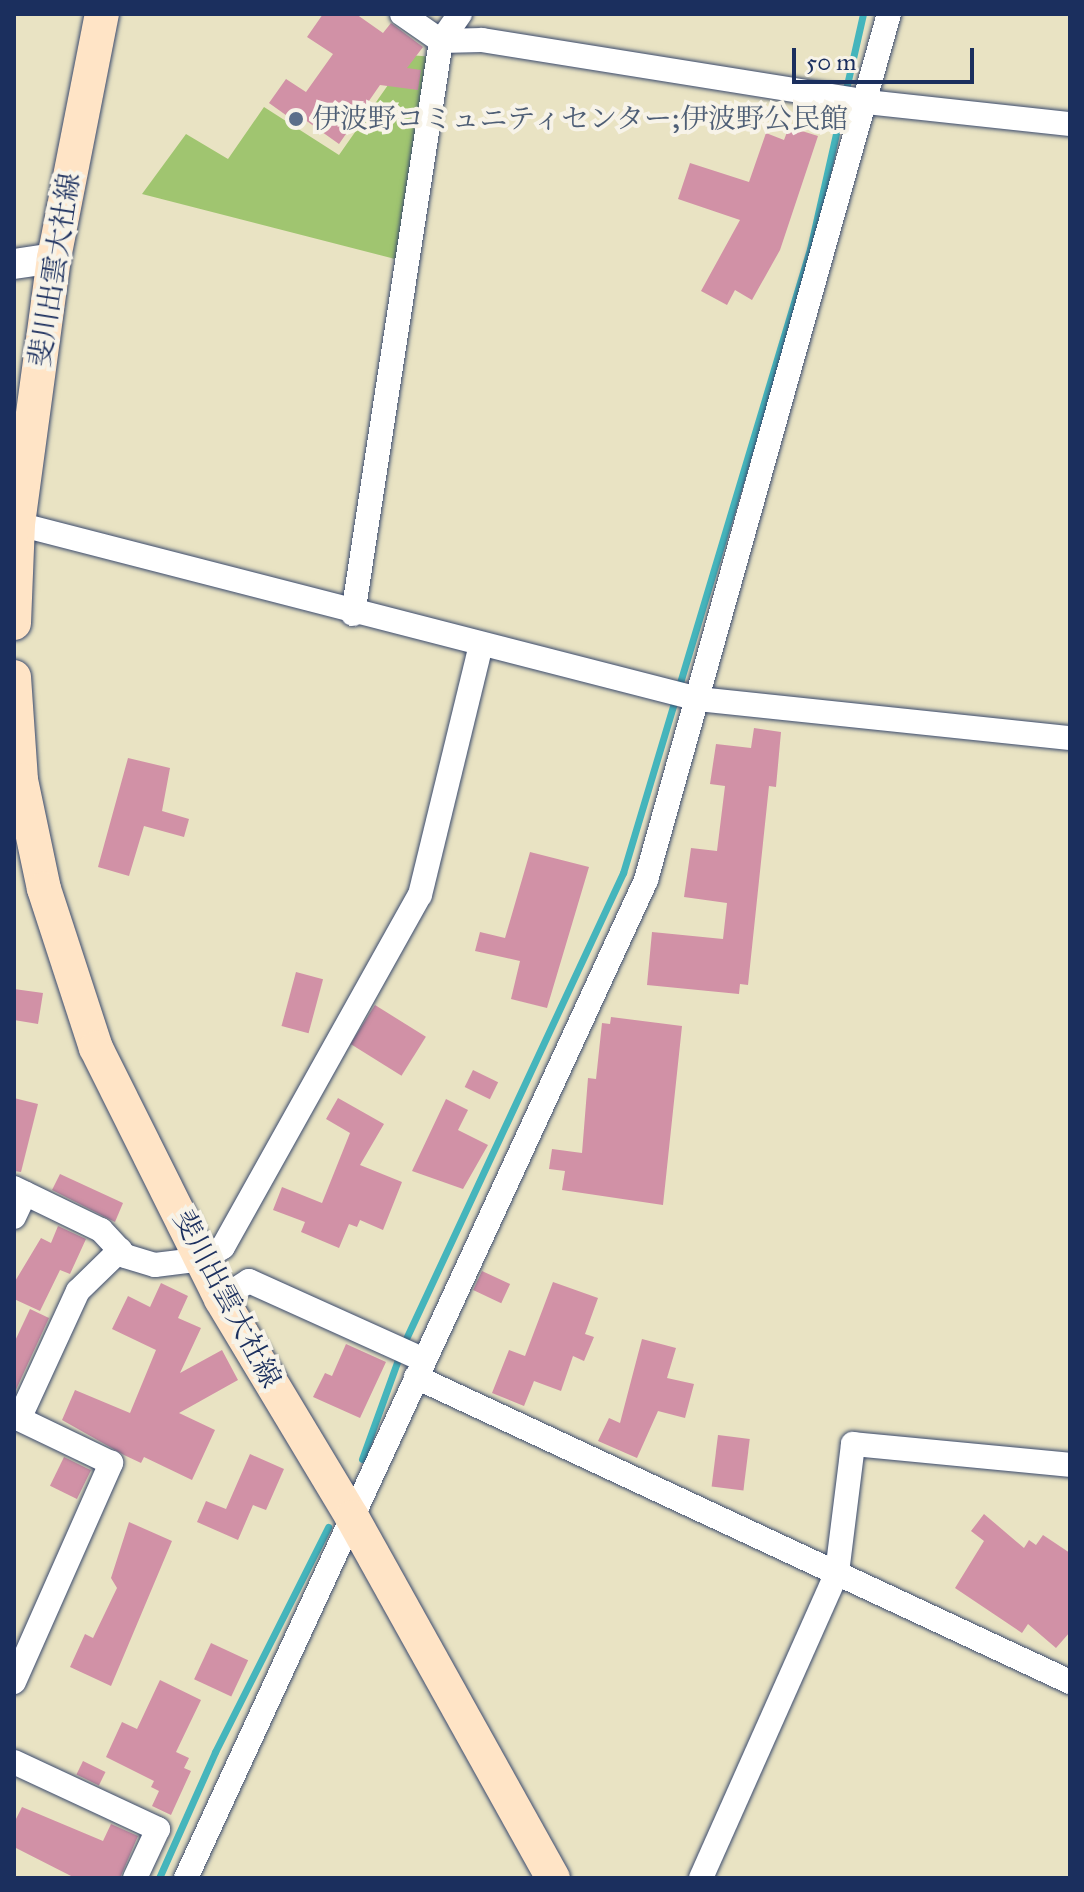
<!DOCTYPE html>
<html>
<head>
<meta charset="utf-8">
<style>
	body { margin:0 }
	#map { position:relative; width:1084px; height:1892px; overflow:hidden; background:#e9e3c3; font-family:"IM FELL Great Primer","Noto Serif JP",serif }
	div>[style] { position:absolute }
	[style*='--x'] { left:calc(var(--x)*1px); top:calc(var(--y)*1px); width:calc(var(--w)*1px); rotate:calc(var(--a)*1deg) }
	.green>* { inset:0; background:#a0c570 }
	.stream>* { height:7px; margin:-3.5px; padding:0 3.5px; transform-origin:3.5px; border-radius:3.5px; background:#45b5bc }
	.building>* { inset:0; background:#d191a6; transform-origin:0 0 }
	.roads { filter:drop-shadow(0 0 2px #3a4a6d) drop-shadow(0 0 2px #3a4a6d) }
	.minor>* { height:24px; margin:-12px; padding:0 12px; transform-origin:12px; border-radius:12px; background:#fff }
	.tertiary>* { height:30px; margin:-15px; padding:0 15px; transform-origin:15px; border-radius:15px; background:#fff }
	.secondary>* { height:34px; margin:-17px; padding:0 17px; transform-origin:17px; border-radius:17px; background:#ffe4c6 }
	.dots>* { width:22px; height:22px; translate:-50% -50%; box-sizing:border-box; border:4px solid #f7f3e8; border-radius:50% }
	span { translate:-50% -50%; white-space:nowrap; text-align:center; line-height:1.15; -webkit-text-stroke:8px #f7f3e8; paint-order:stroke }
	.service-label { font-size:28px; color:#4e5e75 }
	.left { translate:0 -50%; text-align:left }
	.street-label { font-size:28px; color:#1b2f5e }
	.frame { position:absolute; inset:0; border:16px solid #1b2f5e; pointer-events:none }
	.scale { position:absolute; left:792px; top:48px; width:182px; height:36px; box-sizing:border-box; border:4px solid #1b2f5e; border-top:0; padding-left:10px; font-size:24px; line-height:28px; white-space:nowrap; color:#1b2f5e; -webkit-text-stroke:6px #f7f3e8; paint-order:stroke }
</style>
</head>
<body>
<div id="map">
	<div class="green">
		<i style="clip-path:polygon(409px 55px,434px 57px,399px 260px,142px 194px,186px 134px,228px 159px,264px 107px,339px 155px)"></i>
	</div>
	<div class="stream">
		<i style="--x:362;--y:1459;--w:123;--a:-70.1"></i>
		<i style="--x:404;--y:1343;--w:519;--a:-65.02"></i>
		<i style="--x:623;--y:873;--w:651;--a:-73.32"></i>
		<i style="--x:810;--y:249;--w:241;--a:-77.3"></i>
		<i style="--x:159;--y:1878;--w:138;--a:-66"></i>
		<i style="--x:215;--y:1752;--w:252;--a:-63.3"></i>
	</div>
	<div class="building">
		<i style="clip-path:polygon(323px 14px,356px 14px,383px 33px,391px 23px,423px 47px,407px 68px,421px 70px,418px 90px,380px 85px,339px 144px,301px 117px,297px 123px,269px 103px,286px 79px,306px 92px,333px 54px,307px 37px)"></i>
		<i style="clip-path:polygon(789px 127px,818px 136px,780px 250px,752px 300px,735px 290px,727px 305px,701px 291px,740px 220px,678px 199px,690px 163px,749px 182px,766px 133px,784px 140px)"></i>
		<i style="clip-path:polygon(754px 728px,781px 732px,776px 787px,769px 786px,748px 985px,740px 984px,739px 994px,647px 985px,652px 932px,723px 939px,727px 903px,684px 897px,691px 848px,717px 851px,725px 786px,710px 784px,716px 744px,751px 748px)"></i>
		<i style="clip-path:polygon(128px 758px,170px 768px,162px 811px,189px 819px,184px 837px,144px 826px,129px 876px,98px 867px)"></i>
		<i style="clip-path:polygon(530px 852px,589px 867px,547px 1008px,511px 999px,520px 961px,475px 951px,480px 932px,505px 938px)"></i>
		<i style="left:296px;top:972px;width:28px;height:56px;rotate:15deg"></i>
		<i style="clip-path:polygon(14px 989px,43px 993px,38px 1024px,14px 1020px)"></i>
		<i style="left:375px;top:1005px;width:60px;height:46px;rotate:32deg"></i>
		<i style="clip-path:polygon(611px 1017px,682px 1026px,663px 1205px,562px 1190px,565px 1171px,549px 1169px,552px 1149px,582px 1153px,588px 1078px,596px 1079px,602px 1023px,610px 1024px)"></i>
		<i style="left:473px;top:1070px;width:28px;height:19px;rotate:26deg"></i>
		<i style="clip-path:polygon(14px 1098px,38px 1104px,21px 1172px,14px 1171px)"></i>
		<i style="clip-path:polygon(338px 1098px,384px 1124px,360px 1165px,402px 1182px,383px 1230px,360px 1220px,357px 1227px,349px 1224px,339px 1248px,301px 1232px,305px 1222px,273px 1210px,282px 1187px,322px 1203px,350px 1133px,326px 1119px)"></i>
		<i style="clip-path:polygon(446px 1099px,468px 1110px,458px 1130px,488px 1145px,463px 1189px,412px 1171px)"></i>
		<i style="clip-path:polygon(60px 1174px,123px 1203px,115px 1222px,52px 1190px)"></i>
		<i style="clip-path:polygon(58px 1226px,86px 1239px,70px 1274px,60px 1270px,40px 1311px,14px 1299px,14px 1283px,41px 1238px,51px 1243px)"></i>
		<i style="left:482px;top:1271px;width:31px;height:21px;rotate:25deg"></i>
		<i style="clip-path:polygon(553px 1282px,598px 1298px,585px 1334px,594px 1337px,584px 1361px,573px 1356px,561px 1391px,534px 1381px,524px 1406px,492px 1393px,509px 1350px,525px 1356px)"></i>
		<i style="clip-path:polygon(161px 1283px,188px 1296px,178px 1318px,201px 1328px,180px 1373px,222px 1350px,238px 1380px,179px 1413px,215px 1430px,192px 1480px,144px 1457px,141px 1463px,124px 1455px,62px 1420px,75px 1390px,130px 1413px,156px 1350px,112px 1329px,128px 1296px,150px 1307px)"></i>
		<i style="clip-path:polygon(30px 1309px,49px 1318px,14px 1394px,14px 1343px)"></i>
		<i style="clip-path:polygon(642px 1339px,676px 1348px,667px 1378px,694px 1384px,685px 1418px,658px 1411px,637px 1458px,598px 1441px,609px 1418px,620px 1423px)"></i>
		<i style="clip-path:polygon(346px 1344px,386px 1362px,360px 1418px,313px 1397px,325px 1373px,332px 1376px)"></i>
		<i style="left:718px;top:1435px;width:32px;height:52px;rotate:7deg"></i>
		<i style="clip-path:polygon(250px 1454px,284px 1469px,266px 1510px,253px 1505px,238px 1540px,197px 1522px,206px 1501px,226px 1509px)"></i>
		<i style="left:64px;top:1457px;width:30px;height:32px;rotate:26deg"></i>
		<i style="clip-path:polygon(984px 1514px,1024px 1548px,1029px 1540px,1036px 1545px,1043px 1535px,1070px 1553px,1070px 1632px,1056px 1648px,1028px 1624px,1022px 1633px,955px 1588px,984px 1541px,971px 1531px)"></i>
		<i style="clip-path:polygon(129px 1522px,172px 1541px,111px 1686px,70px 1667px,85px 1634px,93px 1638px,117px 1588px,111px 1578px)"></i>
		<i style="left:211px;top:1643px;width:41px;height:40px;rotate:25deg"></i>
		<i style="clip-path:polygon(160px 1680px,201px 1700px,176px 1752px,189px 1758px,184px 1768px,191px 1771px,171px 1815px,152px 1806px,159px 1791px,151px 1787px,154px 1781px,106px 1757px,122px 1722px,137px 1729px)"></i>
		<i style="left:83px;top:1761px;width:25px;height:15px;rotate:26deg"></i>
		<i style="clip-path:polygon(22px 1807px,103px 1841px,111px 1824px,138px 1836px,120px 1878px,75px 1878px,14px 1847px,14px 1823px)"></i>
	</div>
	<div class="roads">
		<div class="minor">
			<i style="--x:402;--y:14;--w:47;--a:34.7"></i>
			<i style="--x:441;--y:41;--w:41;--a:-1.4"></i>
			<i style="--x:482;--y:40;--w:390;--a:9.1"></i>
			<i style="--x:867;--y:102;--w:204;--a:6.2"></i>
			<i style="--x:18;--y:524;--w:702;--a:14.43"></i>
			<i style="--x:698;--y:699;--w:374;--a:6"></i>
			<i style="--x:353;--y:614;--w:580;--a:-81.27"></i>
			<i style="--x:441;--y:41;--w:33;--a:-55"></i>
			<i style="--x:14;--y:1188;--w:97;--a:25.8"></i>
			<i style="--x:101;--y:1230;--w:35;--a:47"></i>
			<i style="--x:125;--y:1256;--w:31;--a:17"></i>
			<i style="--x:155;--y:1265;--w:48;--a:-7.1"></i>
			<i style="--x:203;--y:1259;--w:23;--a:-31"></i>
			<i style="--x:223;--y:1247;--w:403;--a:-60.8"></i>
			<i style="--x:420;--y:895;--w:257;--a:-76.3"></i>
			<i style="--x:14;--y:1217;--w:26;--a:-65"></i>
			<i style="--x:221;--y:1299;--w:33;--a:-33"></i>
			<i style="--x:249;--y:1281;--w:192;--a:24.3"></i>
			<i style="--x:416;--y:1377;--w:722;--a:25"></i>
			<i style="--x:14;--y:1417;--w:5;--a:22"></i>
			<i style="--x:19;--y:1419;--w:141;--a:-65.3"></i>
			<i style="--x:78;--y:1291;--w:59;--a:-44.3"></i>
			<i style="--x:14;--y:1682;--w:240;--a:-66.1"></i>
			<i style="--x:111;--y:1463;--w:102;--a:-154.4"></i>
			<i style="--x:14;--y:1762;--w:159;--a:25"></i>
			<i style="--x:158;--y:1829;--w:54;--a:115.1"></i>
			<i style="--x:186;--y:1878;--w:1099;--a:-65.25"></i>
			<i style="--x:646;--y:880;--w:899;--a:-74.33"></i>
			<i style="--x:701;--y:1878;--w:334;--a:-66"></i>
			<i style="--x:837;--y:1573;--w:130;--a:-82.9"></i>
			<i style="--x:853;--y:1444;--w:218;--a:5.5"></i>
		</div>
		<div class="tertiary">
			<i style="--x:14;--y:264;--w:40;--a:-8.5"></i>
		</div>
		<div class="secondary">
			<i style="--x:14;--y:623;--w:99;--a:-87.7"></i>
			<i style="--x:18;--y:524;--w:268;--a:-82.3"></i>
			<i style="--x:54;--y:258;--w:249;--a:-78.9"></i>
			<i style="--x:14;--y:677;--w:103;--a:86.1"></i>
			<i style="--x:21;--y:780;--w:111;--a:78.1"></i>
			<i style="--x:44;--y:889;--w:167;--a:71.9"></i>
			<i style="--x:96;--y:1048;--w:280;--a:63.5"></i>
			<i style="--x:221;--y:1299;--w:254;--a:59"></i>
			<i style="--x:352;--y:1517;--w:413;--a:60.9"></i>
		</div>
	</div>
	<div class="dots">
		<i style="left:296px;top:119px;background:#5c6f8a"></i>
	</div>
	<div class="service-label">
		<span class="left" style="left:312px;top:119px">伊波野コミュニティセンター;伊波野公民館</span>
	</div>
	<div class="street-label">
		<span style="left:55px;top:270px;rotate:-81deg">斐川出雲大社線</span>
		<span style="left:227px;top:1299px;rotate:62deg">斐川出雲大社線</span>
	</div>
	<div class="frame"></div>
	<div class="scale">50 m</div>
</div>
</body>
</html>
